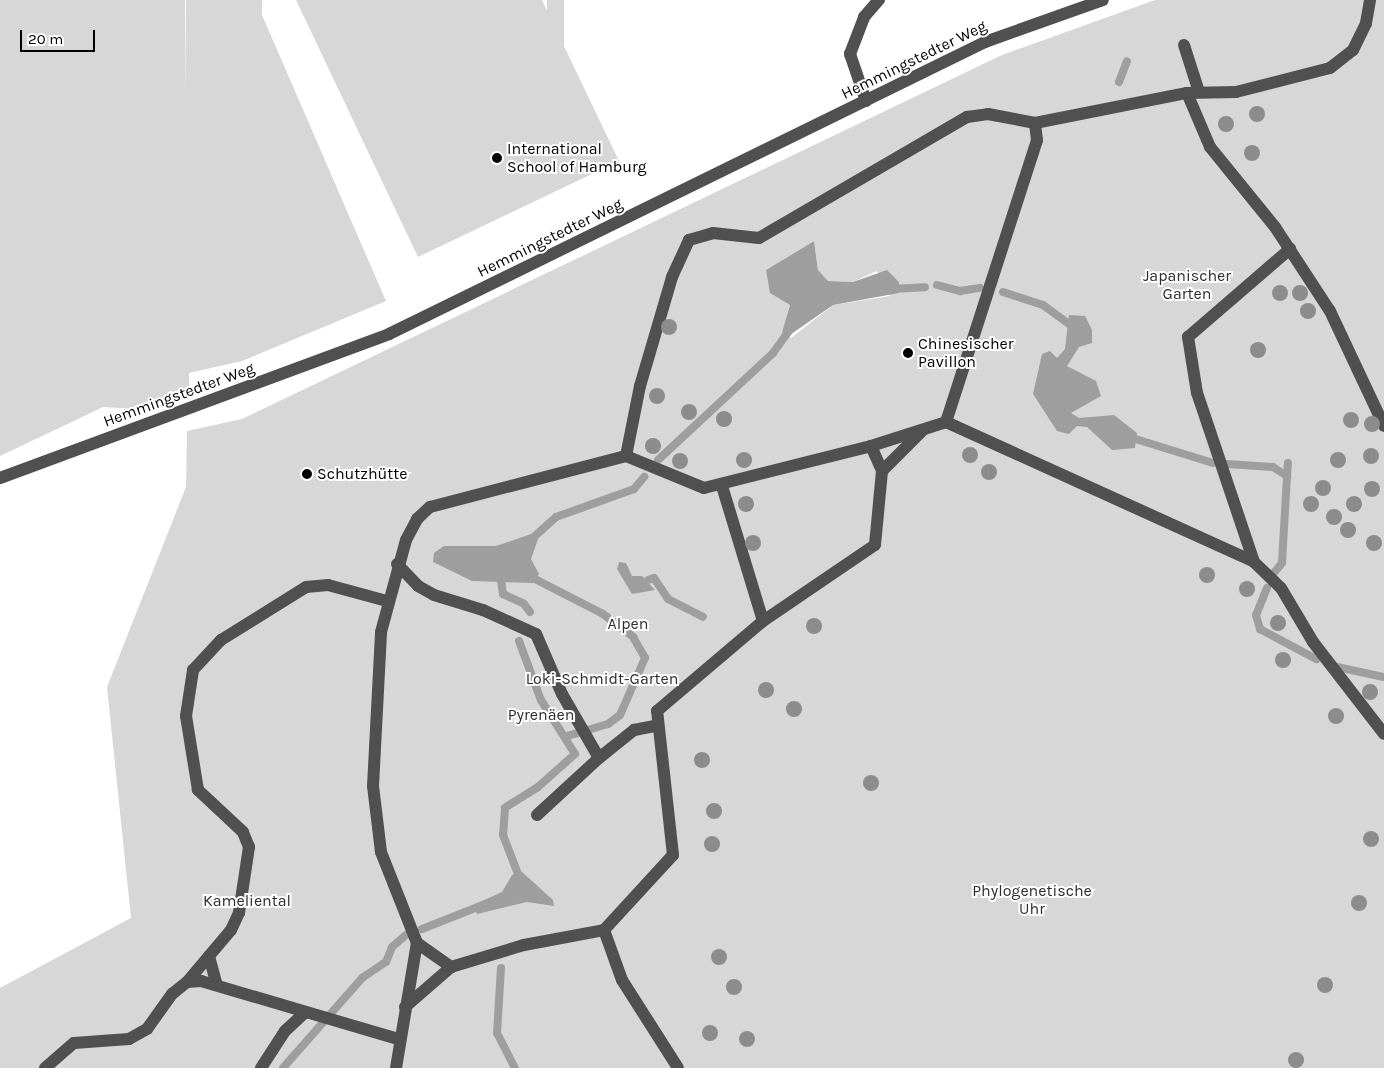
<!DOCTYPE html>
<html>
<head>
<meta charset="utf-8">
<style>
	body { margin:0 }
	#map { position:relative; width:1384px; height:1068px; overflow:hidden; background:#fff; font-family:Karla,sans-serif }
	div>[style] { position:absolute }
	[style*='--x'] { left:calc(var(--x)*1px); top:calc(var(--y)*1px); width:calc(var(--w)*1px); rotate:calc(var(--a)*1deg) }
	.green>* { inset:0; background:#d7d7d7; transform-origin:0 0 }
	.water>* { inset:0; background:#9e9e9e }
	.stream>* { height:8px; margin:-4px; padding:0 4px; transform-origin:4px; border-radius:4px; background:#9e9e9e }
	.minor>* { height:12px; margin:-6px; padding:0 6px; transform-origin:6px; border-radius:6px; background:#505050 }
	.trees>* { width:16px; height:16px; margin:-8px; border-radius:50%; background:#8c8c8c }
	.dots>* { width:14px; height:14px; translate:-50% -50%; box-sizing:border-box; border:2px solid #fff; border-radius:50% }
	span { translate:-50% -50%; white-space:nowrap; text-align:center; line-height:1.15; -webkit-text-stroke:4px #fff; paint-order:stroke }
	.street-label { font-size:16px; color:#000 }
	.poi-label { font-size:16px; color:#000 }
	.left { translate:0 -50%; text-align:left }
	.park-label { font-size:16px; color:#2e2e2e }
	.scale { position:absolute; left:20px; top:30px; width:75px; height:22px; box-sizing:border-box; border:2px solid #000; border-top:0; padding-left:6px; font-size:15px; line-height:18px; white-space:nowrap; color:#000; -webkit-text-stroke:4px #fff; paint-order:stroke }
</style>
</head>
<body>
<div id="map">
	<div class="green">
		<i style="clip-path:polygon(0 0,185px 0,186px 100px,186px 0,262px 0,262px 15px,386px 301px,242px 361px,189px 373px,189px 388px,135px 409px,103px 407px,0 456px)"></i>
		<i style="clip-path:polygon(296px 0,542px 0,619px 161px,418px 257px)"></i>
		<i style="left:547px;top:0;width:17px;height:177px"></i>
		<i style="clip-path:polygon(evenodd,1155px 0,1384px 0,1384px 1068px,0 1068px,0 988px,131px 918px,107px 687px,186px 487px,187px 431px,242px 419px,1002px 55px,1155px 0,814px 241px,818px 270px,828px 281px,853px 282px,877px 271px,890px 296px,833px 305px,791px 338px,782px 332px,790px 305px,777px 294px,766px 270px,814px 241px)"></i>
	</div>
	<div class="water">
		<i style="clip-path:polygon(814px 241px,818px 270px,828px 281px,853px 282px,887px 270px,899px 282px,899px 293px,833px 305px,787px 337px,782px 332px,790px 305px,770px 293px,766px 270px)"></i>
		<i style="clip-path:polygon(1069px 315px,1085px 316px,1092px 330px,1092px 343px,1079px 347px,1067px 366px,1096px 381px,1101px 396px,1071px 413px,1079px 418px,1114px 415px,1137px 433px,1135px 448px,1112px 450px,1087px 427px,1077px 426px,1069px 434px,1057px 431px,1033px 394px,1042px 354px,1050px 351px,1057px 358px,1065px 349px)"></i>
		<i style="clip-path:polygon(531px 534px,538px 539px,531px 559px,539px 574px,533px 583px,472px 581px,433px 562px,434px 553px,444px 546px,496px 546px)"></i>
		<i style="clip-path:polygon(619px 562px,626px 563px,632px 576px,642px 576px,655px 590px,632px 594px,617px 569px)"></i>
		<i style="clip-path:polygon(522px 872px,553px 900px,554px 906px,527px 902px,477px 914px,473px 905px,502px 892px,512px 875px)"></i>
	</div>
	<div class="stream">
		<i style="--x:1119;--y:82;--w:22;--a:-69"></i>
		<i style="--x:937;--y:285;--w:24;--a:15"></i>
		<i style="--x:960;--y:291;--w:20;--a:-9"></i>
		<i style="--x:890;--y:289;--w:35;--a:-3"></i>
		<i style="--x:1003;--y:292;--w:42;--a:18"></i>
		<i style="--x:1043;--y:305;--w:39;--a:36"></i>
		<i style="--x:1129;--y:437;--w:88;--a:17.2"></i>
		<i style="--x:658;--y:460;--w:157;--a:-42.9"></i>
		<i style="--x:773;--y:353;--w:31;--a:-54"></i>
		<i style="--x:1227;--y:464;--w:46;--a:3.7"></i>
		<i style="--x:1273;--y:467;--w:17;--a:33"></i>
		<i style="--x:1287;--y:476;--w:87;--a:93.3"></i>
		<i style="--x:1282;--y:563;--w:13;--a:129"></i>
		<i style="--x:1287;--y:476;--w:13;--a:-86"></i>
		<i style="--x:535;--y:536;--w:28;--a:-42"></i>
		<i style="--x:556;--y:517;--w:83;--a:-19.7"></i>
		<i style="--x:634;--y:489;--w:16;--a:-50"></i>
		<i style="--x:535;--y:579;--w:76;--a:27.2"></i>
		<i style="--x:603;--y:614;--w:38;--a:37"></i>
		<i style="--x:633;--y:637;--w:24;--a:60"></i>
		<i style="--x:645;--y:658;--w:62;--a:113.7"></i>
		<i style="--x:620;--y:715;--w:15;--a:143"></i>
		<i style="--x:608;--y:724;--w:43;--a:163.7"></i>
		<i style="--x:648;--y:580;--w:6;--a:-18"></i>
		<i style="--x:654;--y:578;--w:25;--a:56"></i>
		<i style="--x:668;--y:599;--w:39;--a:27"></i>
		<i style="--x:501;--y:581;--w:13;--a:81"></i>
		<i style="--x:503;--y:594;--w:23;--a:25"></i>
		<i style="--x:524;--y:604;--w:10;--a:53"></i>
		<i style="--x:1267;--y:588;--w:29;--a:112"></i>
		<i style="--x:1256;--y:615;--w:15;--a:74"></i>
		<i style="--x:1260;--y:629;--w:64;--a:28.2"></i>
		<i style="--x:519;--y:641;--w:63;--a:69.6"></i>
		<i style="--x:541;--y:700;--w:64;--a:57.8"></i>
		<i style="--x:575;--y:754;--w:50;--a:138.3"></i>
		<i style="--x:538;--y:787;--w:39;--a:148"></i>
		<i style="--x:505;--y:808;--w:27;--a:94"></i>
		<i style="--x:503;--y:835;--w:50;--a:69"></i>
		<i style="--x:1337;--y:667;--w:48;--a:12"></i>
		<i style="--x:422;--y:929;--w:66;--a:-21.5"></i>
		<i style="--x:501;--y:968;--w:65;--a:93.5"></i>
		<i style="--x:497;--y:1033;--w:39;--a:63"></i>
		<i style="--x:283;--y:1068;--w:120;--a:-48.7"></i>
		<i style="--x:362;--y:978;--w:29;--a:-34"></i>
		<i style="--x:386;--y:962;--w:16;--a:-68"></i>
		<i style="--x:392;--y:947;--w:18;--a:-41"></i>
	</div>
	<div class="minor">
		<i style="--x:1184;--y:45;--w:49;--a:72.3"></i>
		<i style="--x:1187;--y:93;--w:59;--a:66.9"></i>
		<i style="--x:1210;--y:147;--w:103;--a:50.9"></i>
		<i style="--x:1275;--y:227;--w:100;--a:56.8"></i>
		<i style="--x:1330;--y:311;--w:127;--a:64.8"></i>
		<i style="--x:866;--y:101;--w:50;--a:-108.8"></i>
		<i style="--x:850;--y:54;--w:40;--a:-69"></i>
		<i style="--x:864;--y:17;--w:23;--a:-49"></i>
		<i style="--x:946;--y:422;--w:338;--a:24.4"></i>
		<i style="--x:1254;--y:562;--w:37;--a:44"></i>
		<i style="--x:1281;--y:588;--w:63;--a:59.3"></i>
		<i style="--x:1313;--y:642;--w:116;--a:52.3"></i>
		<i style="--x:871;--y:446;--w:79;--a:-17.7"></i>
		<i style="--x:946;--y:422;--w:296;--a:-72.1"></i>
		<i style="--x:1037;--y:140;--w:17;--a:-97"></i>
		<i style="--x:626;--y:456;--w:84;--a:22.3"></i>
		<i style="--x:704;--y:488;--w:172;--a:-14.1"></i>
		<i style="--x:871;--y:446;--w:27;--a:66"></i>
		<i style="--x:882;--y:471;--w:58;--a:-45"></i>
		<i style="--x:0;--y:478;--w:415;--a:-20.3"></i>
		<i style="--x:389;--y:334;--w:664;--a:-26.1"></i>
		<i style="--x:985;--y:42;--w:125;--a:-19.6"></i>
		<i style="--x:722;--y:486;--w:141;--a:73.1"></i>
		<i style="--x:1254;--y:562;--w:178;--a:-108.6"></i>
		<i style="--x:1197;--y:393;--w:57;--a:-99.1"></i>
		<i style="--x:1188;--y:337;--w:135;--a:-40.8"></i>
		<i style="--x:397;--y:564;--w:30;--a:46"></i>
		<i style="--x:418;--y:586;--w:18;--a:29"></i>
		<i style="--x:434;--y:595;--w:51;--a:17"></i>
		<i style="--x:483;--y:610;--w:58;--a:24.4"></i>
		<i style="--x:536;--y:634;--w:65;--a:66.6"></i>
		<i style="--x:562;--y:694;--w:74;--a:60"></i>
		<i style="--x:599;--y:758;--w:45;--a:-38.7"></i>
		<i style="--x:634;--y:730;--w:21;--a:-11"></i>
		<i style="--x:537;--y:815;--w:84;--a:-42.6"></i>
		<i style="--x:604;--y:930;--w:53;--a:70.2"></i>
		<i style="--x:622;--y:980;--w:104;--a:57.5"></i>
		<i style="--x:417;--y:943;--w:98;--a:-111.6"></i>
		<i style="--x:381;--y:852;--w:66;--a:-96.9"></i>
		<i style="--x:373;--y:786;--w:154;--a:-87"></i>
		<i style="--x:381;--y:632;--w:95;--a:-74.8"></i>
		<i style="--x:406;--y:540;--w:24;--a:-62"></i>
		<i style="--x:417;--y:519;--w:18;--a:-43"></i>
		<i style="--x:430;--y:507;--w:203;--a:-14.6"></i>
		<i style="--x:626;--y:456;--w:71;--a:-78.7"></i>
		<i style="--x:640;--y:386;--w:114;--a:-73.6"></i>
		<i style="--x:672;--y:277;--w:41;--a:-65.3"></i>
		<i style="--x:689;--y:240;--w:25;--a:-16"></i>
		<i style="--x:713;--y:233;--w:46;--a:6.2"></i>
		<i style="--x:759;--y:238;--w:241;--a:-30.2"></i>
		<i style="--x:967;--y:117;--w:21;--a:-8"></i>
		<i style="--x:988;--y:114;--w:48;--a:10.8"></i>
		<i style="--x:1035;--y:123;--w:155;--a:-11.2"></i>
		<i style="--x:1187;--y:93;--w:49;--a:-1.2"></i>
		<i style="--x:1236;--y:92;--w:97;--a:-14.3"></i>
		<i style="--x:1330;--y:68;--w:29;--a:-38"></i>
		<i style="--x:1353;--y:50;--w:30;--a:-64"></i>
		<i style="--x:1366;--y:23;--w:23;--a:-80"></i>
		<i style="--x:209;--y:956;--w:28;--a:75"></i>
		<i style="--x:187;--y:982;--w:68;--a:-49.8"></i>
		<i style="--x:231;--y:930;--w:19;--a:-65"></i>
		<i style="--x:239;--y:913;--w:67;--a:-81.4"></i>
		<i style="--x:249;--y:847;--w:16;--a:-112"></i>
		<i style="--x:243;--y:832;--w:62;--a:-137"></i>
		<i style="--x:198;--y:790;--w:75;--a:-99.2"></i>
		<i style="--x:186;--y:716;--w:47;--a:-81.3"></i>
		<i style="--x:193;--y:670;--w:41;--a:-47"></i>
		<i style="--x:221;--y:640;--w:100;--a:-31.9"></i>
		<i style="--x:306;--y:587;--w:22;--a:-5"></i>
		<i style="--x:328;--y:585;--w:61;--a:15.2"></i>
		<i style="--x:405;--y:1007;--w:61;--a:-41"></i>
		<i style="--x:45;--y:1068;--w:38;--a:-41"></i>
		<i style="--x:74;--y:1043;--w:55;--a:-4.2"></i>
		<i style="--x:129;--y:1039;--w:21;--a:-29"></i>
		<i style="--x:147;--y:1029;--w:43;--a:-54.5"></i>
		<i style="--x:172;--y:994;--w:19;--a:-39"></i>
		<i style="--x:187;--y:982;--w:14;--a:-4"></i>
		<i style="--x:201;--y:981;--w:205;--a:16.4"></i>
		<i style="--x:261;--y:1068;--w:44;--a:-57"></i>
		<i style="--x:285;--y:1031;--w:26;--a:-43"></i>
		<i style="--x:396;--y:1068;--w:127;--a:-80.5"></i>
		<i style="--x:417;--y:943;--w:42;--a:35.2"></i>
		<i style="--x:451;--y:967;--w:76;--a:-16.8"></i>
		<i style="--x:524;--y:945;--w:81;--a:-10.6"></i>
		<i style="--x:604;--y:930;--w:102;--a:-47.4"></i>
		<i style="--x:673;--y:855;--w:145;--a:-96.3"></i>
		<i style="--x:657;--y:711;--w:139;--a:-40.3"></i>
		<i style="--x:763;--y:621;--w:135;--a:-34.2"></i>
		<i style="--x:875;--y:545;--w:74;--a:-84.6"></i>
	</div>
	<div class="trees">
		<i style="left:1257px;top:114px"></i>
		<i style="left:1226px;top:124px"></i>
		<i style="left:1252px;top:153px"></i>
		<i style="left:1280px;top:293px"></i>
		<i style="left:1300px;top:293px"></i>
		<i style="left:1308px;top:311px"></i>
		<i style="left:669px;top:327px"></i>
		<i style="left:1258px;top:350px"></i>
		<i style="left:657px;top:396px"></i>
		<i style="left:689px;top:412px"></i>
		<i style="left:724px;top:419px"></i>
		<i style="left:1351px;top:420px"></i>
		<i style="left:1372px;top:424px"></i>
		<i style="left:653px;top:446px"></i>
		<i style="left:970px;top:455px"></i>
		<i style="left:1371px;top:456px"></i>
		<i style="left:744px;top:460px"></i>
		<i style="left:1338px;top:460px"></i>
		<i style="left:680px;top:461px"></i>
		<i style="left:989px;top:472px"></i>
		<i style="left:1323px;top:488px"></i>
		<i style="left:1372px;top:489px"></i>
		<i style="left:746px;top:504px"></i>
		<i style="left:1311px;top:504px"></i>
		<i style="left:1354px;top:504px"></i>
		<i style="left:1334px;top:517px"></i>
		<i style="left:1348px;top:530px"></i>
		<i style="left:753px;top:543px"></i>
		<i style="left:1374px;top:543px"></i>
		<i style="left:1207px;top:575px"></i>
		<i style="left:1247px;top:589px"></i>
		<i style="left:1278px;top:623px"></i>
		<i style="left:814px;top:626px"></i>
		<i style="left:1283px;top:660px"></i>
		<i style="left:766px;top:690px"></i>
		<i style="left:1370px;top:692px"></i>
		<i style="left:794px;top:709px"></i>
		<i style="left:1336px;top:716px"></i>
		<i style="left:702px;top:760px"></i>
		<i style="left:871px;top:783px"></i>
		<i style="left:714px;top:811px"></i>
		<i style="left:1371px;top:839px"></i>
		<i style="left:712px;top:844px"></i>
		<i style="left:1359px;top:903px"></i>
		<i style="left:719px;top:957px"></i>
		<i style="left:1325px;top:985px"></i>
		<i style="left:734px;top:987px"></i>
		<i style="left:710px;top:1033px"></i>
		<i style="left:747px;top:1039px"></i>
		<i style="left:1296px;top:1060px"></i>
	</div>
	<div class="dots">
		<i style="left:497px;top:158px;background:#000"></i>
		<i style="left:908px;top:353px;background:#000"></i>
		<i style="left:307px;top:474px;background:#000"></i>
	</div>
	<div class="street-label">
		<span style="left:914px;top:60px;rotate:-26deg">Hemmingstedter Weg</span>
		<span style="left:550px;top:238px;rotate:-26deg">Hemmingstedter Weg</span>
		<span style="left:179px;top:395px;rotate:-20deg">Hemmingstedter Weg</span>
	</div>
	<div class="poi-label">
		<span class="left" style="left:507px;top:158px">International<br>School of Hamburg</span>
		<span class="left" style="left:918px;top:353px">Chinesischer<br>Pavillon</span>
		<span class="left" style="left:317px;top:474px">Schutzhütte</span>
	</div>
	<div class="park-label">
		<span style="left:1187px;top:285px">Japanischer<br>Garten</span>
		<span style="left:628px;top:624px">Alpen</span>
		<span style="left:602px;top:679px">Loki-Schmidt-Garten</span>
		<span style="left:541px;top:715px">Pyrenäen</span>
		<span style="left:1032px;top:900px">Phylogenetische<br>Uhr</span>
		<span style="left:247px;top:901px">Kameliental</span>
	</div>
	<div class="scale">20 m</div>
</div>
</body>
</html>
